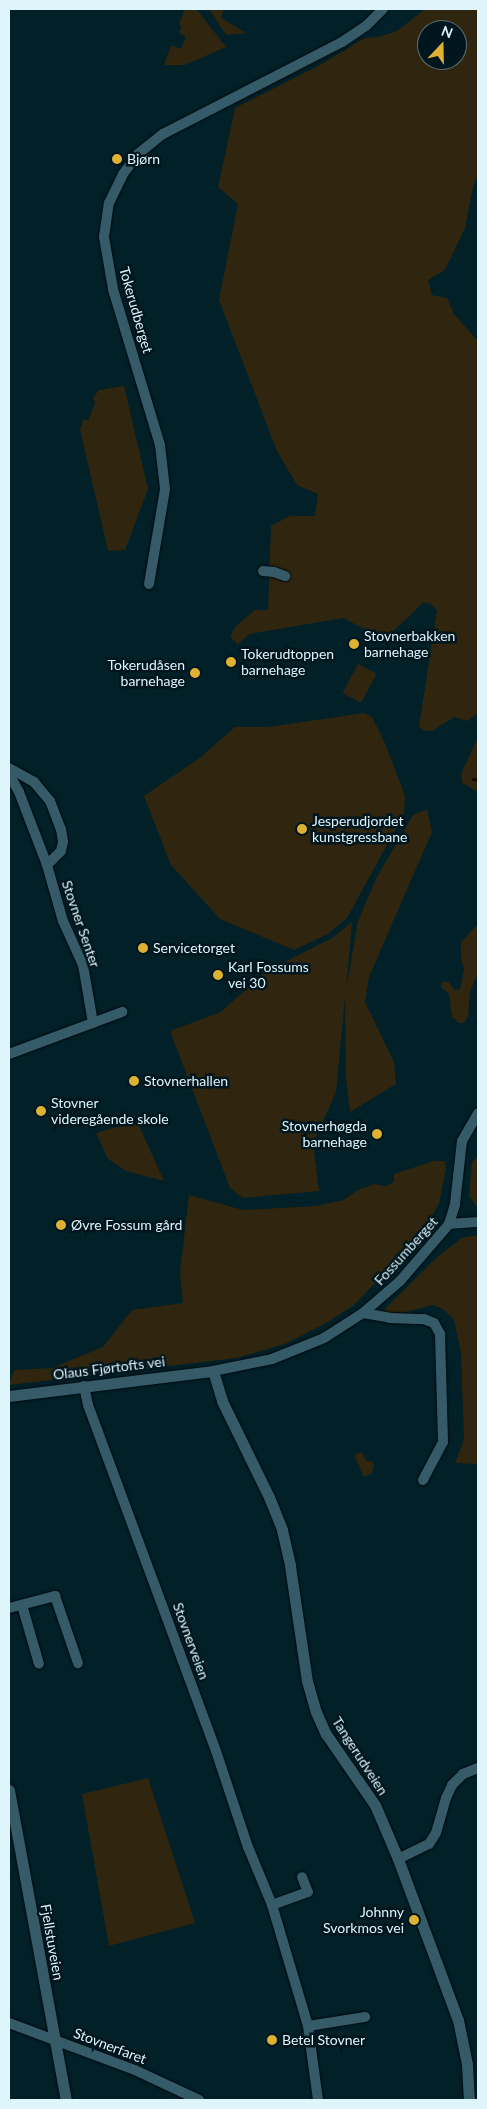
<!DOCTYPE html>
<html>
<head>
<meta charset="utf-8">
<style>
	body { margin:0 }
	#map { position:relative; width:487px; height:2109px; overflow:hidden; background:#012028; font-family:Lato,sans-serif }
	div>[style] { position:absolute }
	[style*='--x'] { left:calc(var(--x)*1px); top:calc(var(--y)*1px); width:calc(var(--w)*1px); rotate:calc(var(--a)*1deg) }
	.green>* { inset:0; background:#30260f; transform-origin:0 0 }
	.stream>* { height:3px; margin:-1.5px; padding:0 1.5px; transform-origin:1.5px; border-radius:1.5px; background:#130b00 }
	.roads { filter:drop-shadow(0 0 1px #00080e) drop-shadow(0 0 1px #00080e) }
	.minor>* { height:10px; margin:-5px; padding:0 5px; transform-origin:5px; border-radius:5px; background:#345b67 }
	.tertiary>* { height:11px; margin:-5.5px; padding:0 5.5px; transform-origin:5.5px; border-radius:5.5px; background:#345b67 }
	.dots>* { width:14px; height:14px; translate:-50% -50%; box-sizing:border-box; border:2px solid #00161e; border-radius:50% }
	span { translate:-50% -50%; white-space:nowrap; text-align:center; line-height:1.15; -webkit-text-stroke:5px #00161e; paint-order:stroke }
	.poi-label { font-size:14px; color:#dff5fc }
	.left { translate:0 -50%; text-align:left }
	.right { translate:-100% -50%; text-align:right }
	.street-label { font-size:14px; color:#dff5fc }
	.frame { position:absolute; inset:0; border:10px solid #dff5fc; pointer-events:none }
	.north { position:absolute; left:417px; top:20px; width:50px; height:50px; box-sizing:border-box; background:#00161e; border:1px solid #596f77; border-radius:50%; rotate:21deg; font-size:14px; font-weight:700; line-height:20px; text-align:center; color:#dff5fc }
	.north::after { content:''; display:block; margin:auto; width:18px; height:22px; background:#deb133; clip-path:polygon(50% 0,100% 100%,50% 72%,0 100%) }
</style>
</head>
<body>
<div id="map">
	<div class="green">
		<i style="clip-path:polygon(185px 9px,194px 9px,198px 11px,226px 47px,185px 65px,164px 65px,171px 45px,181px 49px,186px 37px,179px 33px,182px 26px,179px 24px)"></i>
		<i style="clip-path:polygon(209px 9px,224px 9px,221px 18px,246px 33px,226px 35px)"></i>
		<i style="clip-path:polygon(evenodd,425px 9px,478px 9px,478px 174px,473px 187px,465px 228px,445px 270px,428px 280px,432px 295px,447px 298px,454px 314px,478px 341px,478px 713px,467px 721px,454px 717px,432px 731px,423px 730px,419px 727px,437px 610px,430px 604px,424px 602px,385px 639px,343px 618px,250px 634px,238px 644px,230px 637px,235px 627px,255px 610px,268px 610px,271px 526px,290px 516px,315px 516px,318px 494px,297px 485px,277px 451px,219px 300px,238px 204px,218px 187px,235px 108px,320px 65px,365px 38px,379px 37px,397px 31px,425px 9px,427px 30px,457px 30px,457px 60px,427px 60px,427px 30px)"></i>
		<i style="clip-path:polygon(124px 386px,148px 489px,125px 550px,108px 551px,80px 429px,84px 419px,88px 421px,95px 403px,93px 398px,99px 390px)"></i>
		<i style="left:358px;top:664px;width:21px;height:33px;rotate:28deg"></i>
		<i style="clip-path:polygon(364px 713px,372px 717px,384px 741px,405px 796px,404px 814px,347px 918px,328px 934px,294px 950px,220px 919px,171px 865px,144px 796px,201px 757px,235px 727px,268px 727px)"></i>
		<i style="clip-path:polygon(478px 737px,478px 792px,462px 783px,461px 774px)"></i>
		<i style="clip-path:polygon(427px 809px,432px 832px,369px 977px,365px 1002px,394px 1062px,396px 1084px,350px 1112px,346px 1078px,345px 998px,336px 1092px,313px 1144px,319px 1191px,243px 1198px,230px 1188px,170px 1031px,221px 1012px,265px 972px,332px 938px,352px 922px,346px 990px,358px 921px,377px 877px,413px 815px)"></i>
		<i style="clip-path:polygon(475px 927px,478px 927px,478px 973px,470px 992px,468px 1016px,464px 1023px,459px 1023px,452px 1017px,449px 994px,441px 987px,442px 982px,449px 982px,454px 990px,460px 989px,464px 969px,461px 958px,461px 942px)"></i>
		<i style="clip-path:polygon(137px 1121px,164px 1181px,126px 1171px,108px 1159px,96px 1133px)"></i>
		<i style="clip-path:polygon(478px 1157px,478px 1208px,469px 1196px,472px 1162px)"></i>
		<i style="clip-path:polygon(434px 1161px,445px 1161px,446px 1168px,439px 1203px,423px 1233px,354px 1305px,328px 1322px,285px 1344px,237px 1358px,9px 1385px,14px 1370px,52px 1368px,103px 1347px,132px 1310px,183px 1303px,180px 1273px,189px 1195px,243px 1210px,316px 1206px,343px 1200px,358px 1190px,374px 1184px,386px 1186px,394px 1182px,394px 1174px)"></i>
		<i style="clip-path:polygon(478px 1235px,478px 1464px,455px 1463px,464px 1439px,461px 1353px,454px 1320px,443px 1309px,433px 1305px,406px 1312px,385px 1313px,386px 1308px,437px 1257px,462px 1238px)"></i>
		<i style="clip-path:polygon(362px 1452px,366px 1461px,373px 1462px,374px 1466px,372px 1473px,364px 1477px,354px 1455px)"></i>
		<i style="clip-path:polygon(148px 1778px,195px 1923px,109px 1946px,82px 1794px)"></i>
	</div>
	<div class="stream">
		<i style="--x:473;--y:779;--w:5;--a:11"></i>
	</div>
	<div class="roads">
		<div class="minor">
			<i style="--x:263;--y:571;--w:11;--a:5"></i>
			<i style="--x:274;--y:572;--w:12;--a:20"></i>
			<i style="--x:149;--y:584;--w:96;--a:-80.4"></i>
			<i style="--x:165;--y:489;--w:44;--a:-96.5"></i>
			<i style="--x:160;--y:445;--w:163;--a:-106.8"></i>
			<i style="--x:113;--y:289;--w:53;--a:-99.8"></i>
			<i style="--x:104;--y:237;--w:34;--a:-82"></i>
			<i style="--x:109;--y:203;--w:32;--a:-64"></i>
			<i style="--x:123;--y:174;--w:25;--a:-53"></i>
			<i style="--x:138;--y:154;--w:32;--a:-39"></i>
			<i style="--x:163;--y:134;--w:201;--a:-27.2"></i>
			<i style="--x:342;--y:42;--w:29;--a:-34"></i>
			<i style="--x:366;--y:26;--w:24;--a:-45"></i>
			<i style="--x:9;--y:768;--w:29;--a:29"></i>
			<i style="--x:34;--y:782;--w:25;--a:50"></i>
			<i style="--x:50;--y:801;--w:30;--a:69"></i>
			<i style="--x:61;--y:829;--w:13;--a:81"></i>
			<i style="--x:63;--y:842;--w:9;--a:103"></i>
			<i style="--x:61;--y:851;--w:20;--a:135"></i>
			<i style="--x:47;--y:865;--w:58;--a:74.1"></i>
			<i style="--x:63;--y:921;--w:48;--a:65.6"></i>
			<i style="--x:83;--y:965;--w:59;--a:80.2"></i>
			<i style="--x:9;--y:774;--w:21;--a:61"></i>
			<i style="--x:19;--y:792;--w:78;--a:69"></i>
			<i style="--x:9;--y:1054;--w:121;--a:-20.4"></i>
			<i style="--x:449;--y:1224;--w:29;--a:-4"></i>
			<i style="--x:363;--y:1313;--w:27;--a:10"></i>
			<i style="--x:390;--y:1318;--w:34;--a:2"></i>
			<i style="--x:424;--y:1319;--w:11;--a:22"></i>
			<i style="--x:434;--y:1323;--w:13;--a:61"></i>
			<i style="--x:440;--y:1334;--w:108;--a:88.4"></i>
			<i style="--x:443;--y:1442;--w:43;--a:117.8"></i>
			<i style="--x:213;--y:1371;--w:60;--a:-11.5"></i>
			<i style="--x:272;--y:1359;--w:56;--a:-22"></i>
			<i style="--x:324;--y:1338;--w:46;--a:-32.7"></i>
			<i style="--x:363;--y:1313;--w:49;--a:-40.9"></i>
			<i style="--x:400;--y:1281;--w:75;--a:-49.3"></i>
			<i style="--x:449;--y:1224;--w:21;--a:-73"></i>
			<i style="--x:455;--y:1204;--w:63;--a:-83.7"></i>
			<i style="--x:462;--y:1141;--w:32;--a:-60"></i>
			<i style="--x:84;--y:1386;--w:19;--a:78"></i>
			<i style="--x:88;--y:1405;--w:369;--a:69.7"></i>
			<i style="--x:216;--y:1751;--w:101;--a:71.6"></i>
			<i style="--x:248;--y:1847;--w:63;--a:67.5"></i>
			<i style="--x:272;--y:1905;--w:126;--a:73.4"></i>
			<i style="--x:308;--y:2026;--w:75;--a:82.3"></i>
			<i style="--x:22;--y:1605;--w:61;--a:73.9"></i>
			<i style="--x:9;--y:1608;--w:48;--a:-14.6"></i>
			<i style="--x:55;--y:1596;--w:71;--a:71.1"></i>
			<i style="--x:398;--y:1859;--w:34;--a:-26"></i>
			<i style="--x:429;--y:1844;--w:13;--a:-58"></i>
			<i style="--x:436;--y:1833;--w:36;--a:-74"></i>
			<i style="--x:446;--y:1798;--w:14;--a:-65"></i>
			<i style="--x:452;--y:1785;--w:16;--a:-45"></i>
			<i style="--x:463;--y:1774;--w:16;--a:-22"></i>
			<i style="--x:272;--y:1905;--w:38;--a:-20"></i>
			<i style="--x:308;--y:1892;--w:16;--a:-112"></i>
			<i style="--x:9;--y:2023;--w:134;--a:20.5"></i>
			<i style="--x:135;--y:2070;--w:71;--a:25.1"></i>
			<i style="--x:308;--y:2026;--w:58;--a:-9"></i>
		</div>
		<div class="tertiary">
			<i style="--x:9;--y:1396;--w:206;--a:-7"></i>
			<i style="--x:213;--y:1371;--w:31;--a:73"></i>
			<i style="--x:222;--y:1401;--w:107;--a:63.9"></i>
			<i style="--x:269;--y:1497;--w:35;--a:68"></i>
			<i style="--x:282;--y:1530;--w:37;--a:77"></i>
			<i style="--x:290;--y:1566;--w:116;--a:81.6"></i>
			<i style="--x:307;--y:1681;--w:32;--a:74"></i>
			<i style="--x:316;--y:1712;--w:24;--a:66"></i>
			<i style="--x:326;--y:1734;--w:86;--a:55.4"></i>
			<i style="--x:375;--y:1805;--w:59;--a:66.9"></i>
			<i style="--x:398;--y:1859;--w:172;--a:69.6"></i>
			<i style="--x:458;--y:2020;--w:45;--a:78.4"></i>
			<i style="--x:467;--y:2064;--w:36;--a:87"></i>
			<i style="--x:9;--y:1790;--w:315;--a:79.6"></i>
		</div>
	</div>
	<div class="dots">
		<i style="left:117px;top:159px;background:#deb133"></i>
		<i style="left:354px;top:644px;background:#deb133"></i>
		<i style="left:231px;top:662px;background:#deb133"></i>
		<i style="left:195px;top:673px;background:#deb133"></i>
		<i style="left:302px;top:829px;background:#deb133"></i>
		<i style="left:143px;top:948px;background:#deb133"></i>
		<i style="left:218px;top:975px;background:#deb133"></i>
		<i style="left:134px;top:1081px;background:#deb133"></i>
		<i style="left:41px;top:1111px;background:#deb133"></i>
		<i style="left:377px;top:1134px;background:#deb133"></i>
		<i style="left:61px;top:1225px;background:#deb133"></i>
		<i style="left:414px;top:1920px;background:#deb133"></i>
		<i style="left:272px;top:2040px;background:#deb133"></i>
	</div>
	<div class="poi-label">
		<span class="left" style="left:127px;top:159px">Bjørn</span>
		<span class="left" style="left:364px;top:644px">Stovnerbakken<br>barnehage</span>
		<span class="left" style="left:241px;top:662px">Tokerudtoppen<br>barnehage</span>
		<span class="right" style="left:185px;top:673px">Tokerudåsen<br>barnehage</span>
		<span class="left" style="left:312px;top:829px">Jesperudjordet<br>kunstgressbane</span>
		<span class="left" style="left:153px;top:948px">Servicetorget</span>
		<span class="left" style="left:228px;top:975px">Karl Fossums<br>vei 30</span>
		<span class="left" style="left:144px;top:1081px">Stovnerhallen</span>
		<span class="left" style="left:51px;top:1111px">Stovner<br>videregående skole</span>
		<span class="right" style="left:367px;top:1134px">Stovnerhøgda<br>barnehage</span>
		<span class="left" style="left:71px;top:1225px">Øvre Fossum gård</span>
		<span class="right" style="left:404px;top:1920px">Johnny<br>Svorkmos vei</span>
		<span class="left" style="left:282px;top:2040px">Betel Stovner</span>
	</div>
	<div class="street-label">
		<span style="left:136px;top:310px;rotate:74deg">Tokerudberget</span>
		<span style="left:81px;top:924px;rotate:71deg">Stovner Senter</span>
		<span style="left:406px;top:1251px;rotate:-48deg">Fossumberget</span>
		<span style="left:109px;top:1368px;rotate:-7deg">Olaus Fjørtofts vei</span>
		<span style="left:191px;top:1641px;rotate:70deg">Stovnerveien</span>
		<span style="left:360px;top:1756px;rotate:57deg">Tangerudveien</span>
		<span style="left:52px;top:1942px;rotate:80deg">Fjellstuveien</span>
		<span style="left:110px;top:2046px;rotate:21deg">Stovnerfaret</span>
	</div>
	<div class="frame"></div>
	<div class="north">N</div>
</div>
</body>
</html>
